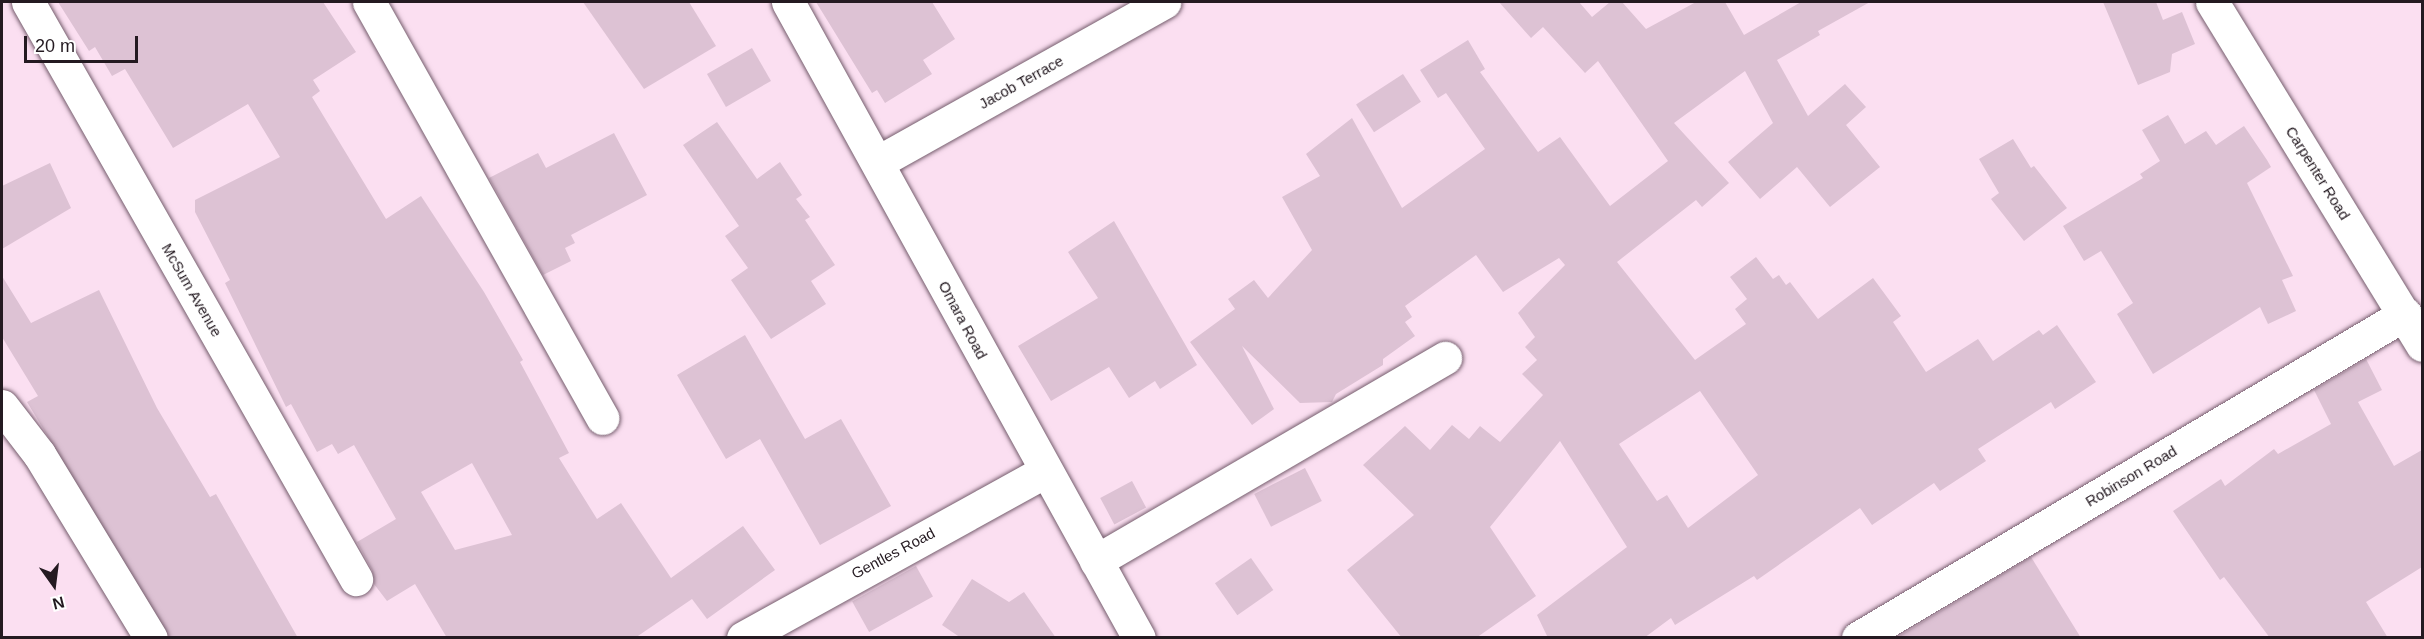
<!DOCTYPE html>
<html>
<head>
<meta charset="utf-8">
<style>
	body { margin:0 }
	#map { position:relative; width:2424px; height:639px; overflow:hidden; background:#fbdff1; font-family:Arial,sans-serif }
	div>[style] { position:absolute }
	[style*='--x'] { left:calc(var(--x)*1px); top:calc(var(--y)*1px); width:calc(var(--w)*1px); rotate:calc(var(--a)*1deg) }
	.building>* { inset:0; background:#ddc2d4; transform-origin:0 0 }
	.roads { filter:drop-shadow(0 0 2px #755d6d) drop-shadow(0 0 2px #755d6d) }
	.minor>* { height:33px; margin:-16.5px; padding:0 16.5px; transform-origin:16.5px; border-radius:16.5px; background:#fff }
	.tertiary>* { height:33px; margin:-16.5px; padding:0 16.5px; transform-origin:16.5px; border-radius:16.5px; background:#fff }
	span { translate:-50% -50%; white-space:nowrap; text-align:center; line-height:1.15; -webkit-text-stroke:4.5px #fff; paint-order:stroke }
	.street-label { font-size:15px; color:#241a21 }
	.frame { position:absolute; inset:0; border:3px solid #241a21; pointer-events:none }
	.north { position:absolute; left:24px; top:555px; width:60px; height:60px; -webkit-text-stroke:4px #fff; paint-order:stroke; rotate:166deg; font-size:16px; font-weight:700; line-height:24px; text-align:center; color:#241a21 }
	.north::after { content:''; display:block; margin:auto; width:21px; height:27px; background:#241a21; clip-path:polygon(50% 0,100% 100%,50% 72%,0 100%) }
	.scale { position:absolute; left:24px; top:36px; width:114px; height:27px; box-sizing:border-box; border:3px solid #241a21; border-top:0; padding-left:8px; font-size:18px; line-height:21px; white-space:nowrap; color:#241a21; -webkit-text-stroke:4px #fff; paint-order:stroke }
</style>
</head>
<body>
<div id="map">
	<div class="building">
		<i style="clip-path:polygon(evenodd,58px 2px,323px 2px,356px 52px,313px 80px,320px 91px,312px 97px,386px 219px,421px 196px,484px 292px,523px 360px,520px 362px,569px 453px,559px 458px,597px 519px,621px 503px,671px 578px,743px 526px,775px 570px,707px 619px,692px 599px,635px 638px,447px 638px,415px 584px,387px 601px,374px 584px,372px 570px,357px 542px,396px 519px,354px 445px,338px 454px,332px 444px,317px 452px,291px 404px,286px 407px,225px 283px,230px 280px,195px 212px,195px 200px,280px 157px,248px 104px,173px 148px,125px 69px,112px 76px,95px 47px,89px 51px,58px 2px,472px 463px,512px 535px,455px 550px,421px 492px,472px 463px)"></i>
		<i style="clip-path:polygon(583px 2px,689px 2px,716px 46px,644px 89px)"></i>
		<i style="clip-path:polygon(816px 2px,932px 2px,955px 39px,923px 60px,932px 74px,885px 103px,877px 90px,872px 93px)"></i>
		<i style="clip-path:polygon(evenodd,1499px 2px,1579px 2px,1592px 17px,1610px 2px,1622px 2px,1646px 29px,1696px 2px,1725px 2px,1744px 35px,1801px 2px,1870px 2px,1818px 31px,1820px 35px,1777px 60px,1808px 116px,1845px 84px,1866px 107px,1846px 125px,1880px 167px,1830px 207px,1797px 167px,1760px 199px,1728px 162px,1773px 123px,1745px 71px,1674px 123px,1729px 183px,1702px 207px,1696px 200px,1617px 262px,1695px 360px,1746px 324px,1735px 309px,1747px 299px,1730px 277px,1756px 257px,1773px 279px,1779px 275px,1786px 285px,1790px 282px,1818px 319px,1873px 278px,1901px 316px,1893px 322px,1926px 372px,1978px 339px,1993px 361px,2039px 330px,2043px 335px,2057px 325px,2096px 382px,2055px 409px,2051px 402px,1978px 449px,1986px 461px,1940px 491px,1934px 483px,1872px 525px,1860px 508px,1757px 580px,1754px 576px,1675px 625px,1671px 618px,1644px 638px,1548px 638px,1537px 615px,1627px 547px,1560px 441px,1490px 527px,1536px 596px,1476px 638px,1402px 638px,1347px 570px,1414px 515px,1363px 465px,1405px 426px,1430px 450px,1452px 425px,1469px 439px,1480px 426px,1500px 442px,1543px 395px,1522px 374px,1537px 360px,1525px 347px,1535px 337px,1518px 313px,1565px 265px,1559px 258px,1503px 292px,1476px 255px,1405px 306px,1412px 317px,1405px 322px,1415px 336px,1383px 359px,1383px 365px,1336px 394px,1332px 402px,1300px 403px,1242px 346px,1274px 409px,1252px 425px,1190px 342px,1235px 309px,1228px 299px,1254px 280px,1268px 298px,1312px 250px,1282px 197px,1320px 176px,1306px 154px,1352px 118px,1402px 208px,1485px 149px,1446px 93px,1438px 98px,1420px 70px,1468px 40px,1485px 69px,1480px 72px,1538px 152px,1560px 137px,1610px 206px,1668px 161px,1598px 61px,1585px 73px,1543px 27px,1531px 38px,1499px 2px,1700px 391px,1758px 475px,1688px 528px,1667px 495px,1657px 501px,1619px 444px,1700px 391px)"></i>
		<i style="clip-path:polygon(2103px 2px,2156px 2px,2163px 20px,2182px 12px,2195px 44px,2172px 54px,2170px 72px,2138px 85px)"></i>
		<i style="left:752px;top:48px;width:38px;height:52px;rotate:60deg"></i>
		<i style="left:1403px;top:74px;width:33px;height:56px;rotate:57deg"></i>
		<i style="clip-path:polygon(2168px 115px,2185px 144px,2206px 131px,2216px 145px,2244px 126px,2267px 160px,2271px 167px,2247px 183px,2293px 276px,2282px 280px,2296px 311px,2268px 324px,2260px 307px,2153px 374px,2117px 314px,2133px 303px,2101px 251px,2084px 261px,2063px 226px,2143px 178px,2140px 174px,2160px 161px,2142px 130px)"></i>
		<i style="clip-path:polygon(717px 122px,757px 179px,780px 162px,802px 195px,796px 199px,810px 217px,805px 220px,835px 265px,811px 281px,826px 304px,771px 339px,731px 280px,748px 268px,725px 236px,739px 226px,683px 145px)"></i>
		<i style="clip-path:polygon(614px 133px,647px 195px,571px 235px,575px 243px,565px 248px,571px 261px,543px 275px,489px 178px,538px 153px,546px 168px)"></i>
		<i style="clip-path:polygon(2013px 139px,2031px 168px,2034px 166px,2067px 208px,2024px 241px,1991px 199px,1999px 193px,1979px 159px)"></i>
		<i style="clip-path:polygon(50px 163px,71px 208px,2px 249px,2px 186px)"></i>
		<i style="clip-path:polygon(1114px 221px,1197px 365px,1160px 389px,1155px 381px,1129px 398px,1109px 367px,1051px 401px,1018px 346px,1098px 298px,1068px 252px)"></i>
		<i style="clip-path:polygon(2px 276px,31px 323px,99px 290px,157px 408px,210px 497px,216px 494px,298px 638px,170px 638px,27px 402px,38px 396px,2px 337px)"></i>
		<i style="clip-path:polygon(745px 335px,805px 439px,841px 419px,891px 506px,820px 545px,760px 439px,726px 459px,677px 375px)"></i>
		<i style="clip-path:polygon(2366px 359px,2382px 390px,2358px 402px,2394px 466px,2422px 450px,2422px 567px,2366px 602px,2388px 638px,2270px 638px,2224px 577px,2220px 580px,2173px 511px,2221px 479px,2225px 486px,2274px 449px,2278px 454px,2331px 424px,2314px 390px)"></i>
		<i style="left:1305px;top:468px;width:37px;height:57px;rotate:63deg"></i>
		<i style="left:1132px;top:481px;width:30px;height:36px;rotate:62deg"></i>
		<i style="clip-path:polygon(2031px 557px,2081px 638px,1896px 638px)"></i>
		<i style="left:1251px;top:558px;width:39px;height:44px;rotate:55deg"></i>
		<i style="left:916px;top:566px;width:35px;height:73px;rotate:61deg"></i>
		<i style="clip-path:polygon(972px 579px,1009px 602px,1024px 592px,1056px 638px,961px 638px,942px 625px)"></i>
	</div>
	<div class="roads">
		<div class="minor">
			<i style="--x:28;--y:2;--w:664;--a:60.38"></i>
			<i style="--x:369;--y:2;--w:477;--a:60.7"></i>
			<i style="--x:2212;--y:2;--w:402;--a:58.5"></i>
			<i style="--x:878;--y:162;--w:328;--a:-29.2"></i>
			<i style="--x:2;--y:406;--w:61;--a:52.4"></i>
			<i style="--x:39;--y:454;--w:215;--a:58.7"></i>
			<i style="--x:1096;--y:561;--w:404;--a:-30.2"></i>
			<i style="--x:743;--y:638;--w:345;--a:-28.9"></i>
			<i style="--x:1858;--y:638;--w:636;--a:-30.64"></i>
		</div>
		<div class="tertiary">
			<i style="--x:788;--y:2;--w:726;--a:61.11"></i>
		</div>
	</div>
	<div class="street-label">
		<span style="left:1021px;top:82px;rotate:-29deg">Jacob Terrace</span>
		<span style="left:2318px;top:173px;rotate:58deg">Carpenter Road</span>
		<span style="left:192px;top:290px;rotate:60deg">McSum Avenue</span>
		<span style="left:963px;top:320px;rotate:62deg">Omara Road</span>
		<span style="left:2131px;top:476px;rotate:-31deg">Robinson Road</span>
		<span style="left:893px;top:553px;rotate:-28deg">Gentles Road</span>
	</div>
	<div class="frame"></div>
	<div class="north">N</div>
	<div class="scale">20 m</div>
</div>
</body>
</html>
